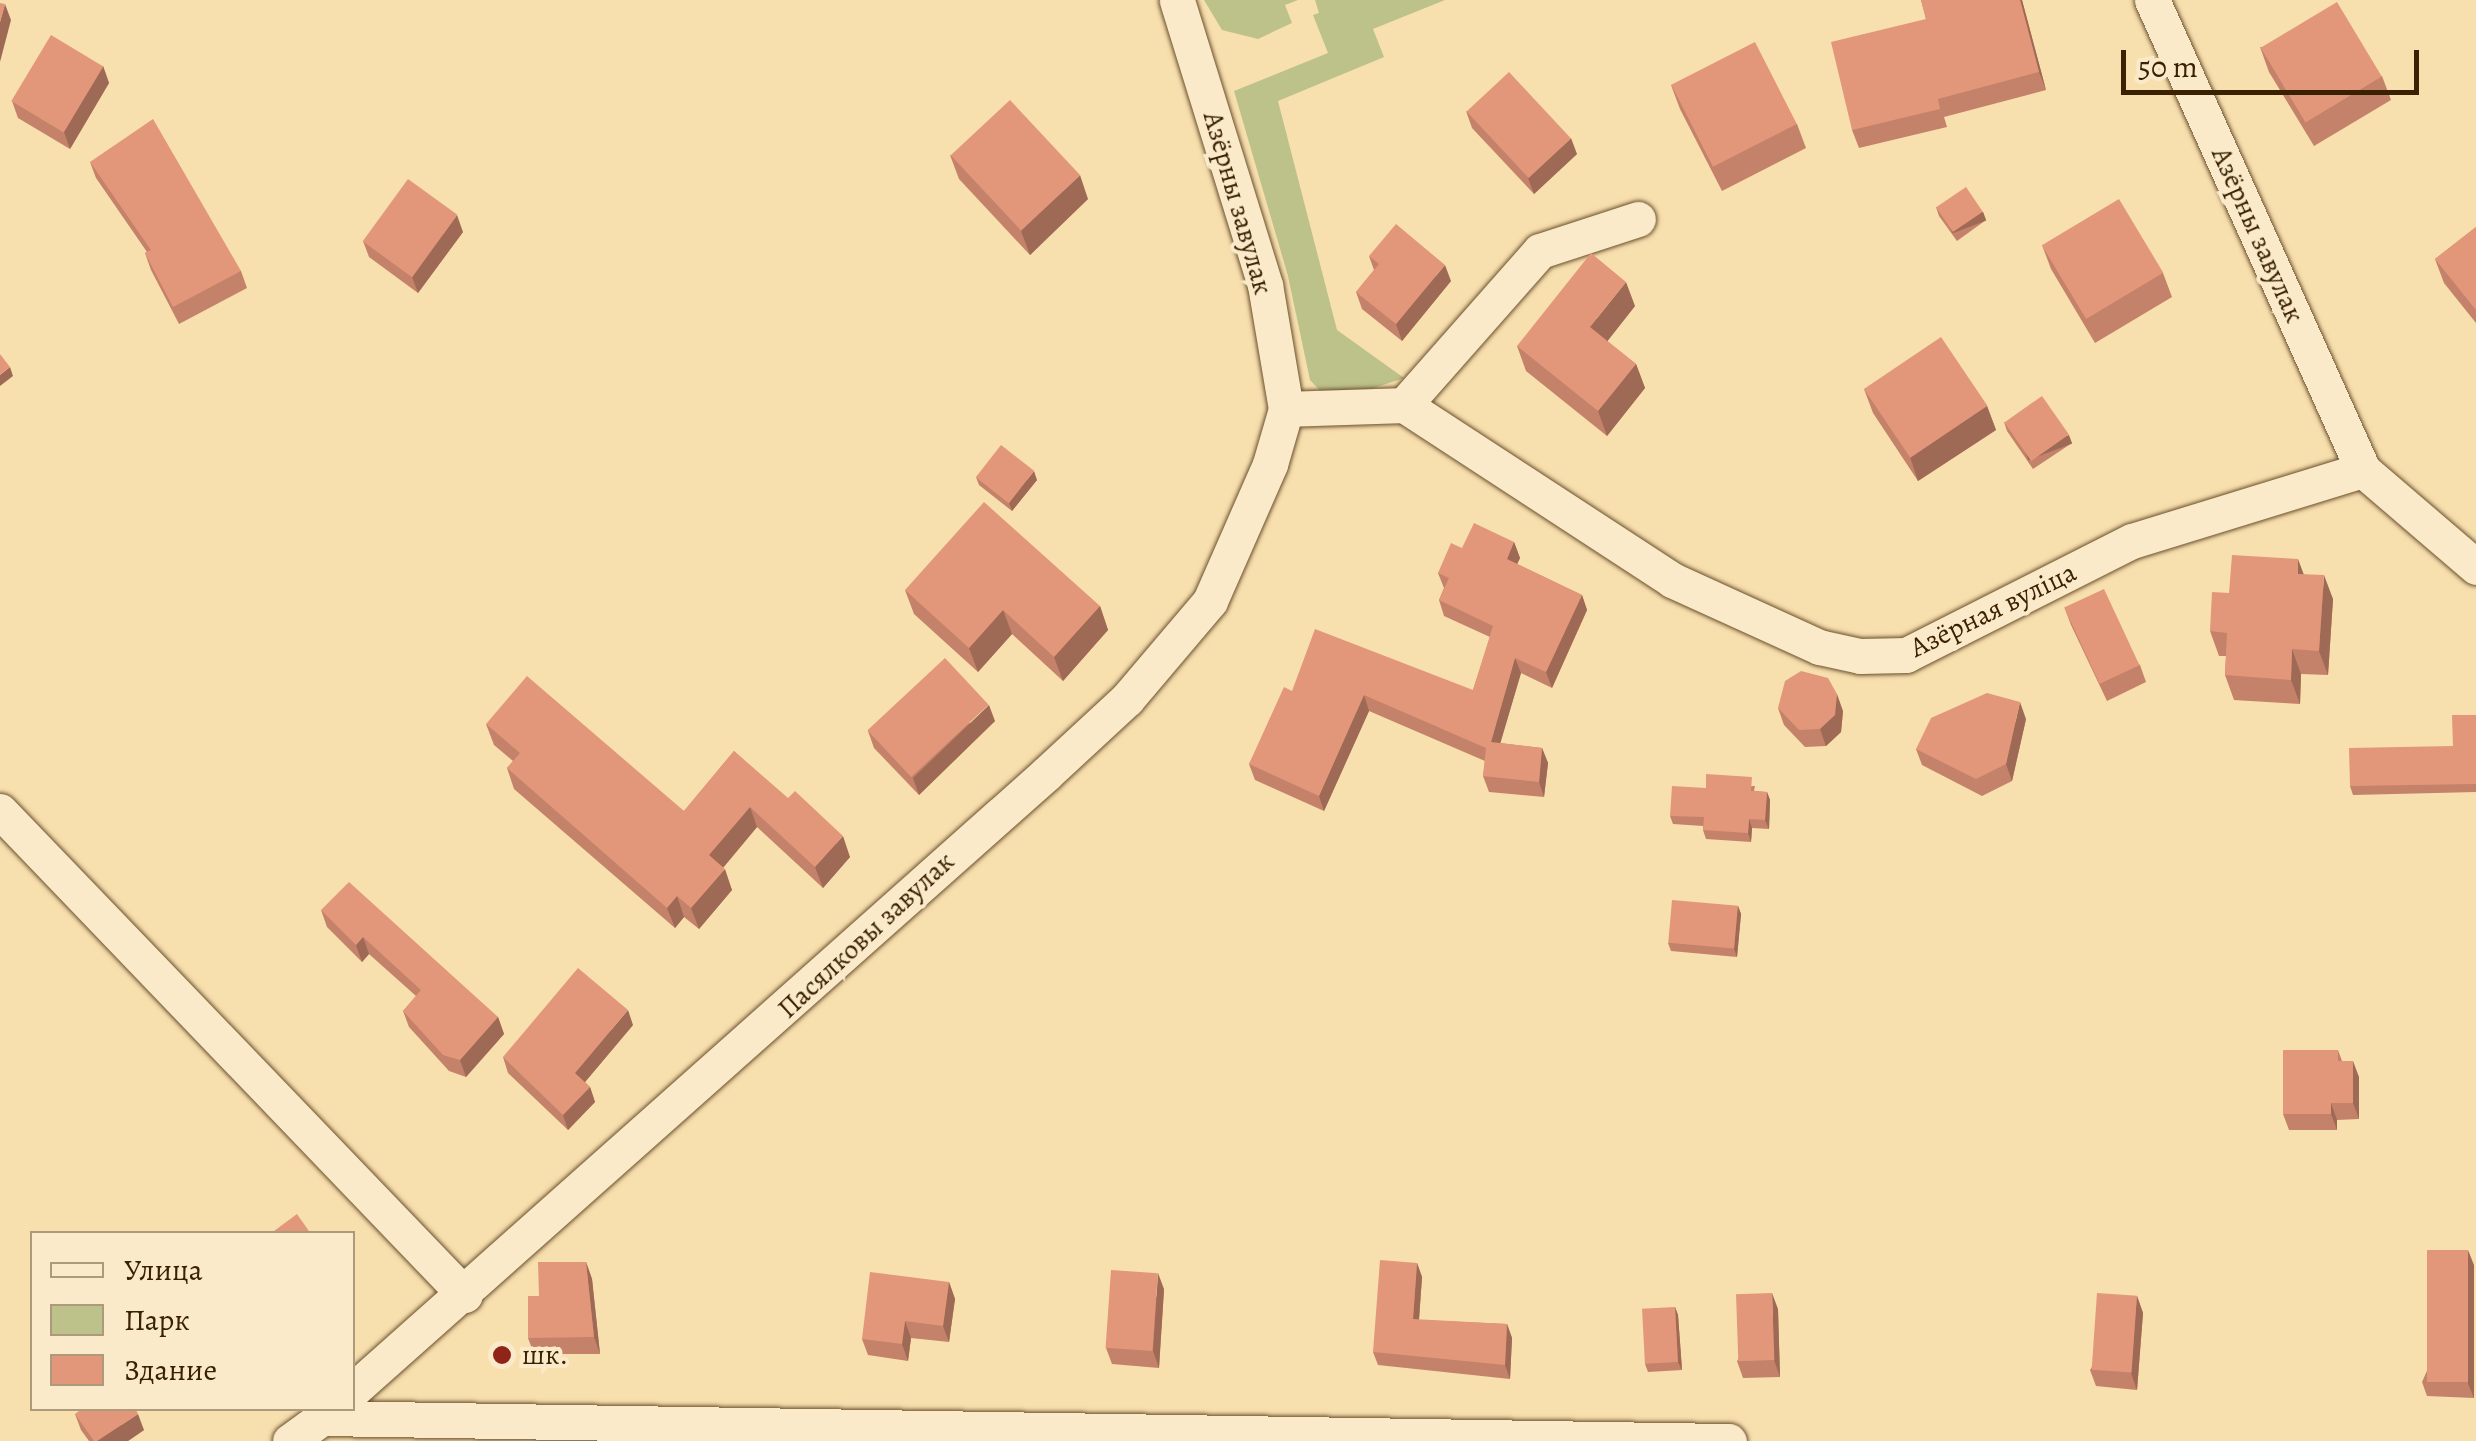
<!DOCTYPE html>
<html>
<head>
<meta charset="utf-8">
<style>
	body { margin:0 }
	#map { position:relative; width:2476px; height:1441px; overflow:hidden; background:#f8dfae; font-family:Alegreya,serif }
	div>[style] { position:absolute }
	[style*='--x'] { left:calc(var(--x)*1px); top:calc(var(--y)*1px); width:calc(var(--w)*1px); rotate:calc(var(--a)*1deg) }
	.green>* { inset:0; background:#bdc28a }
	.roads { filter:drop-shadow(0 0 2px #6a502c) drop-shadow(0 0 2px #6a502c) }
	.street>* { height:35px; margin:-17.5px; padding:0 17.5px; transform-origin:17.5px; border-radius:17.5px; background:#faeaca }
	.wall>* { inset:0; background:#c38269 }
	.shaded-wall>* { inset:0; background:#9f6a55; transform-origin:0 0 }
	.building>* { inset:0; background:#e3977a; transform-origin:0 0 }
	.dots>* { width:28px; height:28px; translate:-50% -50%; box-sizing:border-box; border:5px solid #faeaca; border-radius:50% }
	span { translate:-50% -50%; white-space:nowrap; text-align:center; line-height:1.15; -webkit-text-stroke:8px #faeaca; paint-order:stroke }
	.street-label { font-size:28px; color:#3a2101 }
	.poi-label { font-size:28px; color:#3a2101 }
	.left { translate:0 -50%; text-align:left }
	.legend { position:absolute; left:30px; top:1231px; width:325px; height:180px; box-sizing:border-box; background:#faeaca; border:2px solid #ad9a7a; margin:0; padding:12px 18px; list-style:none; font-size:30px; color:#3a2101 }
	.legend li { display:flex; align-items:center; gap:20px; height:50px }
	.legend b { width:50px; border:2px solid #ad9a7a }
	.scale { position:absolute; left:2121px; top:50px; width:298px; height:45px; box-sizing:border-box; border:5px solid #3a2101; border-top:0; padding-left:12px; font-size:30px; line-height:35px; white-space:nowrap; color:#3a2101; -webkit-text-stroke:8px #faeaca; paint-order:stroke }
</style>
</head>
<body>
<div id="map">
	<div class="green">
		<i style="clip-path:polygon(1204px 0,1298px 0,1285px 5px,1292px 23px,1258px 39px,1222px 30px)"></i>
		<i style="clip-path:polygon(1315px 0,1445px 0,1373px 29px,1384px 57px,1278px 101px,1337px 330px,1404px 378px,1341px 399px,1324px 395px,1310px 380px,1288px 276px,1234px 91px,1328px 53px,1313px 15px,1319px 13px)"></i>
	</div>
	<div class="roads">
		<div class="street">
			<i style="--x:2152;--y:0;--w:515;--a:65.82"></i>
			<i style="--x:1404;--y:405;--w:205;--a:-48.6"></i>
			<i style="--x:1540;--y:251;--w:103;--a:-18.1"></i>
			<i style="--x:1286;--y:409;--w:118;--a:-1.9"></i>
			<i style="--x:1404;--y:405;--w:320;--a:33.1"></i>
			<i style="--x:1672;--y:580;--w:162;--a:24.5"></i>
			<i style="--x:1819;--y:647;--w:42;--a:12.4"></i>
			<i style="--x:1860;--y:656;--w:46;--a:-1.2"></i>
			<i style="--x:1906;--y:655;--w:253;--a:-26.8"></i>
			<i style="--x:2132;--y:541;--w:242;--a:-17.1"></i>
			<i style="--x:2363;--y:470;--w:149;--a:40.6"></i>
			<i style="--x:0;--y:811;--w:671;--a:46.15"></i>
			<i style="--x:352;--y:1391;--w:930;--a:-41.64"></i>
			<i style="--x:1047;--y:773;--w:109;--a:-42.8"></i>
			<i style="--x:1127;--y:699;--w:128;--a:-49.7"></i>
			<i style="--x:1210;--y:601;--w:150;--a:-66.3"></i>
			<i style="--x:1270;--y:464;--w:57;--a:-73.8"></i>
			<i style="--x:1286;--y:409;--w:126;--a:-99.6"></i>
			<i style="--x:1265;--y:285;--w:298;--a:-107.2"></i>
			<i style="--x:290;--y:1441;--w:39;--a:-36"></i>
			<i style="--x:322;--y:1418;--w:1407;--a:0.94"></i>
		</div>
	</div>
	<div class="wall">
		<i style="clip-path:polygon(1921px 0,2022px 0,2046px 90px,1944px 117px,1947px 127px,1859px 148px,1852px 130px,1926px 19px)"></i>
		<i style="clip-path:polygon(2260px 47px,2382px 76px,2391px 100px,2314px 146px,2269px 72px)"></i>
		<i style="clip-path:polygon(103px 66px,109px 83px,70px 149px,18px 118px,12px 101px)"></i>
		<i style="clip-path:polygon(1671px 85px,1797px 124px,1806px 148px,1722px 191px,1680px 109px)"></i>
		<i style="clip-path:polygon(1466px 111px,1577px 154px,1534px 194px,1472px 128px)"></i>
		<i style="clip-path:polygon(950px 155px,1088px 199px,1030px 255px,959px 179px)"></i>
		<i style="clip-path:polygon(90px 162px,241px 271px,247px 288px,179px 324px,151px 270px,145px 253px,147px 252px,96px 178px)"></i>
		<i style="clip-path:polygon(1936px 207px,1983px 212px,1986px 220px,1957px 241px,1939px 216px)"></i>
		<i style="clip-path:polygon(2476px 227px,2476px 323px,2444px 283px,2435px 259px)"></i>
		<i style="clip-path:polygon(463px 232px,418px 293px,369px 257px,363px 241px)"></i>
		<i style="clip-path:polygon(2042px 245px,2163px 273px,2172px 297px,2095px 343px,2051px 269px)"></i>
		<i style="clip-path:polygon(1369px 256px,1451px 281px,1402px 341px,1362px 309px,1356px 292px,1374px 270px)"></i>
		<i style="clip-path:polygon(1635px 306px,1607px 341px,1636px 364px,1645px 388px,1607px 436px,1526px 371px,1517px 346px)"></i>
		<i style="clip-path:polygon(1864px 389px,1987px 406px,1996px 430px,1918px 481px,1873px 413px)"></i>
		<i style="clip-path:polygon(2004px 422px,2072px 443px,2033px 469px,2007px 431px)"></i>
		<i style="clip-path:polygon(976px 477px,1037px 480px,1012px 511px,979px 485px)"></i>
		<i style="clip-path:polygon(1514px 542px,1520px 558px,1517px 564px,1582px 595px,1587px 610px,1552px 688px,1521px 673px,1500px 743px,1542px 748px,1548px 763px,1544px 797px,1489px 792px,1483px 776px,1485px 761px,1369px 711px,1324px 811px,1255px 780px,1249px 764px,1292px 691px,1473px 690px,1490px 637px,1444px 616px,1439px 600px,1444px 588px,1438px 573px,1462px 548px)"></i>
		<i style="clip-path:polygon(2304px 574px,2333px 599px,2328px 675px,2301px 674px,2300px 704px,2234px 700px,2225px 675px,2226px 656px,2219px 656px,2210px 631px,2229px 593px)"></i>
		<i style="clip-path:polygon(905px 590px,1100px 606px,1108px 630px,1063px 681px,1012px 634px,978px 672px,914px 614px)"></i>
		<i style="clip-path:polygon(2065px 609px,2140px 665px,2146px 682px,2107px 701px,2071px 625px)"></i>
		<i style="clip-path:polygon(1778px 708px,1843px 711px,1841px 732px,1826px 746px,1805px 747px,1784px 725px)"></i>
		<i style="clip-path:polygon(2476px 715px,2476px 792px,2353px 795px,2350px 786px,2453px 746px)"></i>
		<i style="clip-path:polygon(2026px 719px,2012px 781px,1982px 796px,1922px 765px,1916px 749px)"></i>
		<i style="clip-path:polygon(995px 721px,919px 795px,874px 748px,868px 731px)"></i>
		<i style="clip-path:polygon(486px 724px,684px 811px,734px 751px,850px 857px,823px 888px,757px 827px,723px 868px,732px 890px,699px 929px,684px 917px,675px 928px,514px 789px,507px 768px,513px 761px,494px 745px)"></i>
		<i style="clip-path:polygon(1755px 786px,1754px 791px,1767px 792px,1770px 800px,1769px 829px,1752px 828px,1751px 842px,1706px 839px,1703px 830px,1703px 826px,1673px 824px,1670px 816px,1706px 788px)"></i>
		<i style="clip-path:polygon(1738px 906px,1741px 914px,1737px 957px,1671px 951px,1668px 943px)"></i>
		<i style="clip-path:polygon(321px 910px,498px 1017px,504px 1034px,466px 1077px,449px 1071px,409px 1027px,403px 1011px,416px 996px,369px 954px,362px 962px,327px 927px)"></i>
		<i style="clip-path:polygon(633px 1025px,585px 1082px,590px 1087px,595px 1102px,568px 1130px,508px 1073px,503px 1057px)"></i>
		<i style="clip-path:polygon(2338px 1050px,2342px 1061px,2359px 1077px,2359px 1119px,2337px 1120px,2337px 1130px,2289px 1130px,2283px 1114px)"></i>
		<i style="clip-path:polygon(586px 1262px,592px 1279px,600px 1354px,534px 1354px,528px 1338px,539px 1296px)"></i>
		<i style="clip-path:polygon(1417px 1263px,1422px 1277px,1419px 1320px,1507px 1324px,1512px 1338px,1510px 1379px,1378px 1365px,1373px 1352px)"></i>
		<i style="clip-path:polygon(2474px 1265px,2474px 1398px,2427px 1396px,2422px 1382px)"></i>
		<i style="clip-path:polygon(949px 1282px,955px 1299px,949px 1342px,911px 1338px,908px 1361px,868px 1355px,862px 1339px)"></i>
		<i style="clip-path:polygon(1164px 1289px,1159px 1368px,1112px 1364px,1106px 1348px)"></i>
		<i style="clip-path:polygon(2137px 1296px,2143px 1313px,2137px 1390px,2096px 1386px,2090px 1370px)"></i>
		<i style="clip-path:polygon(1675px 1307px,1678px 1315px,1682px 1370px,1648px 1372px,1645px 1364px)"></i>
		<i style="clip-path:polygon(1778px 1309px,1780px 1377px,1743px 1378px,1737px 1361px)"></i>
		<i style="clip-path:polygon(75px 1414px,144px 1430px,128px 1441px,89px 1441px,81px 1430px)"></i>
	</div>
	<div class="shaded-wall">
		<i style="clip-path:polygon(2020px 0,2022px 0,2046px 90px,2039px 72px)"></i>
		<i style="clip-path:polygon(5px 4px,11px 20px,0 62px,0 22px)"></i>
		<i style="clip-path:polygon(103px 66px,109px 83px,70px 149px,64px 132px)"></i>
		<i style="clip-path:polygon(1571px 138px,1577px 154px,1534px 194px,1528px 178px)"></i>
		<i style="clip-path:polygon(1080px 175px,1088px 199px,1030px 255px,1021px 231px)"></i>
		<i style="left:1983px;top:212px;width:9px;height:36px;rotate:69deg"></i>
		<i style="clip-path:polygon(457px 215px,463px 232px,418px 293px,412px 277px)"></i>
		<i style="clip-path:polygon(1445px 265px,1451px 281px,1402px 341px,1396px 324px)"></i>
		<i style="clip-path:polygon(1626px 282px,1635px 306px,1599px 352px,1590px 327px)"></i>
		<i style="clip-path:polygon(1636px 364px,1645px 388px,1607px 436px,1598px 411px)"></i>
		<i style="clip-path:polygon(10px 367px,13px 376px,0 386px,0 375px)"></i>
		<i style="clip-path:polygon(1987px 406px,1996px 430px,1918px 481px,1910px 457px)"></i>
		<i style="left:2069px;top:435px;width:9px;height:47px;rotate:69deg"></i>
		<i style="clip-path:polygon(1034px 471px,1037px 480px,1012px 511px,1009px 503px)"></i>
		<i style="clip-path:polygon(1514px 542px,1520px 558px,1512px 575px,1507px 559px)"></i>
		<i style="clip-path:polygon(2298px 559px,2307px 583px,2298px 574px)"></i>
		<i style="clip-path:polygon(2324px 575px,2333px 599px,2328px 675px,2319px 651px)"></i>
		<i style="clip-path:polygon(1582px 595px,1587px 610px,1552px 688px,1546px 672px)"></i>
		<i style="clip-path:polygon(1100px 606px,1108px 630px,1063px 681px,1054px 657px)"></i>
		<i style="clip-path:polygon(1003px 610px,1012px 634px,978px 672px,969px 648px)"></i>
		<i style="clip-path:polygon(2292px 649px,2301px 674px,2300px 704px,2291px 680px)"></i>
		<i style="clip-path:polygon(1515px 658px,1521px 673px,1496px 758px,1491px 742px)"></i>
		<i style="clip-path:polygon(1837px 694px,1843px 711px,1841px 732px,1826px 746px,1820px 729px)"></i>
		<i style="clip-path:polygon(1364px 695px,1369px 711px,1324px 811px,1319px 796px)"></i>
		<i style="clip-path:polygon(2020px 702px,2026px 719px,2012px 781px,2006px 764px)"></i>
		<i style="clip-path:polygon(989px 705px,995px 721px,919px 795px,913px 778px)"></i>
		<i style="clip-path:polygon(1542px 748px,1548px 763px,1544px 797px,1539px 782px)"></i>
		<i style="clip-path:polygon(1767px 792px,1770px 800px,1769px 829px,1765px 820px)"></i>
		<i style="clip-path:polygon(750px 807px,757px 827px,716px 876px,709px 855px)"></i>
		<i style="clip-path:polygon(1749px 819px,1752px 828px,1751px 842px,1748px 833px)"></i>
		<i style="clip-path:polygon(843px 836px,850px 857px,823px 888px,815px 867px)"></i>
		<i style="clip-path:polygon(725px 869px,732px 890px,699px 929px,691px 908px)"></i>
		<i style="clip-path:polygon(677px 896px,684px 917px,675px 928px,667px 908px)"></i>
		<i style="clip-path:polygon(1738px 906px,1741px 914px,1737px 957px,1734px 949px)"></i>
		<i style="clip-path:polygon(363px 937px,369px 954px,362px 962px,356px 945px)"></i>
		<i style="clip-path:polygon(628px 1010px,633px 1025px,580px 1088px,575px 1073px)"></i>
		<i style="clip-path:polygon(498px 1017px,504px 1034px,466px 1077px,460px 1060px)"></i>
		<i style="clip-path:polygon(2353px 1061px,2359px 1077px,2359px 1119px,2353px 1103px)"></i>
		<i style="clip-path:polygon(590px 1087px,595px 1102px,568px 1130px,563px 1115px)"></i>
		<i style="clip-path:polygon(2331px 1103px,2337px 1120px,2337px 1130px,2331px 1114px)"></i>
		<i style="clip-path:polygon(2468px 1250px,2474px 1265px,2474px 1398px,2468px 1384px)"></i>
		<i style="clip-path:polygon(586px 1262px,592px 1279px,600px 1354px,594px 1337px)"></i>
		<i style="clip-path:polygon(1417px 1263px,1422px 1277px,1418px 1333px,1413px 1319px)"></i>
		<i style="clip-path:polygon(1158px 1273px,1164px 1289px,1159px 1368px,1153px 1351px)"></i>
		<i style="clip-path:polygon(949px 1282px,955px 1299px,949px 1342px,943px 1326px)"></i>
		<i style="clip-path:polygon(1772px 1293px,1778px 1309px,1780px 1377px,1774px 1360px)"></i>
		<i style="clip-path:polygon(2137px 1296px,2143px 1313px,2137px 1390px,2131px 1373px)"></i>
		<i style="clip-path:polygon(1675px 1307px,1678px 1315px,1682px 1370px,1678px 1362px)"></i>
		<i style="clip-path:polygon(905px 1321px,911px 1338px,908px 1361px,902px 1344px)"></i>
		<i style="clip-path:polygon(1507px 1324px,1512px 1338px,1510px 1379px,1505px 1365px)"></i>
		<i style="clip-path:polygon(138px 1414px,144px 1430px,128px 1441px,97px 1441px)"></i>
	</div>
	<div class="building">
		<i style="clip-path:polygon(1921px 0,2020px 0,2039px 72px,1938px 99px,1940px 109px,1852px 130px,1831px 42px,1926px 19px)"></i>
		<i style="left:2337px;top:2px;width:87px;height:89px;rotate:59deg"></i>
		<i style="clip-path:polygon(0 3px,5px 4px,0 22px)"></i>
		<i style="left:51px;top:35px;width:61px;height:77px;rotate:31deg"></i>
		<i style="left:1755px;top:42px;width:92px;height:94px;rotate:63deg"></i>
		<i style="left:1509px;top:72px;width:91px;height:58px;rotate:47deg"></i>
		<i style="left:1010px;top:100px;width:103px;height:81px;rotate:47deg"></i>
		<i style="clip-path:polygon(153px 119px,241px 271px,173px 307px,145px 253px,151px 250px,90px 162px)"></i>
		<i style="left:408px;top:179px;width:61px;height:77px;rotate:36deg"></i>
		<i style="left:1966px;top:187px;width:30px;height:36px;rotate:56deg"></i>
		<i style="left:2119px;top:199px;width:86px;height:90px;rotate:59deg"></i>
		<i style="clip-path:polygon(1396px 224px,1445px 265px,1396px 324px,1356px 292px,1379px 264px,1369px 256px)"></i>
		<i style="clip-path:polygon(2476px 227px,2476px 310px,2435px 259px)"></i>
		<i style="clip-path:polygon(1591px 253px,1626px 282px,1590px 327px,1636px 364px,1598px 411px,1517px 346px)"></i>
		<i style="left:1941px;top:337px;width:83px;height:93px;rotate:56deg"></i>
		<i style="clip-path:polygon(0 354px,10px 367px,0 375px)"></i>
		<i style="left:2042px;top:396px;width:47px;height:46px;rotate:55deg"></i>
		<i style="left:1001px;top:445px;width:42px;height:41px;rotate:38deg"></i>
		<i style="clip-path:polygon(984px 502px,1100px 606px,1054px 657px,1003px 610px,969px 648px,905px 590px)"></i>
		<i style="clip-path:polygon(1474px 523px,1514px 542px,1507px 559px,1582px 595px,1546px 672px,1515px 658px,1491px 742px,1542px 748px,1539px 782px,1483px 776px,1486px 748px,1364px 695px,1319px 796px,1249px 764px,1284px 687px,1292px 691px,1315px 629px,1473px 690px,1493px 626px,1439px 600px,1449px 578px,1438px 573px,1451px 543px,1462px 548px)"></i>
		<i style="clip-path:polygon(2232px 555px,2298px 559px,2298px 574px,2324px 575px,2319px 651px,2292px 649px,2291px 680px,2225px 675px,2227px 633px,2210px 631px,2212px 592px,2229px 593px)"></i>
		<i style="left:2104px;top:589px;width:84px;height:44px;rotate:65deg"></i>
		<i style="left:945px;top:658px;width:64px;height:106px;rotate:47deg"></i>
		<i style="clip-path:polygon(1801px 671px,1828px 678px,1837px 694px,1835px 715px,1820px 729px,1799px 730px,1778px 708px,1785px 681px)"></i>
		<i style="clip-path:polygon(527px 676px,684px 811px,734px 751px,788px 798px,795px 791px,843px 836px,815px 867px,750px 807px,709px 855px,725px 869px,691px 908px,677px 896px,667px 908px,507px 768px,520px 753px,486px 724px)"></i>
		<i style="clip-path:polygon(1987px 693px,2020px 702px,2006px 764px,1976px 779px,1916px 749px,1931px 718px)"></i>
		<i style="clip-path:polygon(2452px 715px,2476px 715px,2476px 784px,2350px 786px,2349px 748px,2453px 746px)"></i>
		<i style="clip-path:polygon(1706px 774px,1752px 777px,1751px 791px,1767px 792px,1765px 820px,1749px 819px,1748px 833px,1703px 830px,1704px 817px,1670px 816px,1672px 786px,1706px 788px)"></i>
		<i style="clip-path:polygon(349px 882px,498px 1017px,460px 1060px,443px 1055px,403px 1011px,421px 990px,363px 937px,356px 945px,321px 910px)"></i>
		<i style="left:1672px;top:900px;width:66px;height:43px;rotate:5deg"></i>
		<i style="clip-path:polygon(578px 968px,628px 1010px,575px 1073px,590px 1087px,563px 1115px,503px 1057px)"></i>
		<i style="clip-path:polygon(2283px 1050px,2338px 1050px,2338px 1061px,2353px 1061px,2353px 1103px,2331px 1103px,2331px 1114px,2283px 1114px)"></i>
		<i style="clip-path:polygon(297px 1214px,311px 1234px,270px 1234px)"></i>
		<i style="left:2427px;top:1250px;width:41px;height:132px"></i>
		<i style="clip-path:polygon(1380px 1260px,1417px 1263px,1413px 1319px,1507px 1324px,1505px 1365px,1373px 1352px)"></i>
		<i style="clip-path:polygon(538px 1262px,586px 1262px,594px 1337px,528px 1338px,528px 1296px,539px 1296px)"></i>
		<i style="left:1111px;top:1270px;width:47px;height:78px;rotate:4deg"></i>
		<i style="clip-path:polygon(870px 1272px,949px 1282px,943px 1326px,905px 1321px,902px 1344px,862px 1339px)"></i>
		<i style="left:1772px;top:1293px;width:67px;height:36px;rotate:88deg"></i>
		<i style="left:2097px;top:1293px;width:40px;height:77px;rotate:4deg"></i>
		<i style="left:1675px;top:1307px;width:55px;height:33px;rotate:87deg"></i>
		<i style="clip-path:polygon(83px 1408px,135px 1408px,138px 1414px,97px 1441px,94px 1441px,75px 1414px)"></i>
	</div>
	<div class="dots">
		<i style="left:502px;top:1355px;background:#8f2418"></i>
	</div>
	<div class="street-label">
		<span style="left:1238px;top:203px;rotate:74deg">Азёрны завулак</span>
		<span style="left:2258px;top:235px;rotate:66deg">Азёрны завулак</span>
		<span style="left:1993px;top:610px;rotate:-26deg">Азёрная вуліца</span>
		<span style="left:866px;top:935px;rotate:-43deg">Пасялковы завулак</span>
	</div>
	<div class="poi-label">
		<span class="left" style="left:522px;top:1355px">шк.</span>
	</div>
	<ul class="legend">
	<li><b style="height:12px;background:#faeaca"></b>Улица</li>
	<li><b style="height:28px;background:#bdc28a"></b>Парк</li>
	<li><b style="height:28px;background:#e3977a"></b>Здание</li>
	</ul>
	<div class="scale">50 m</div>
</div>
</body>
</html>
